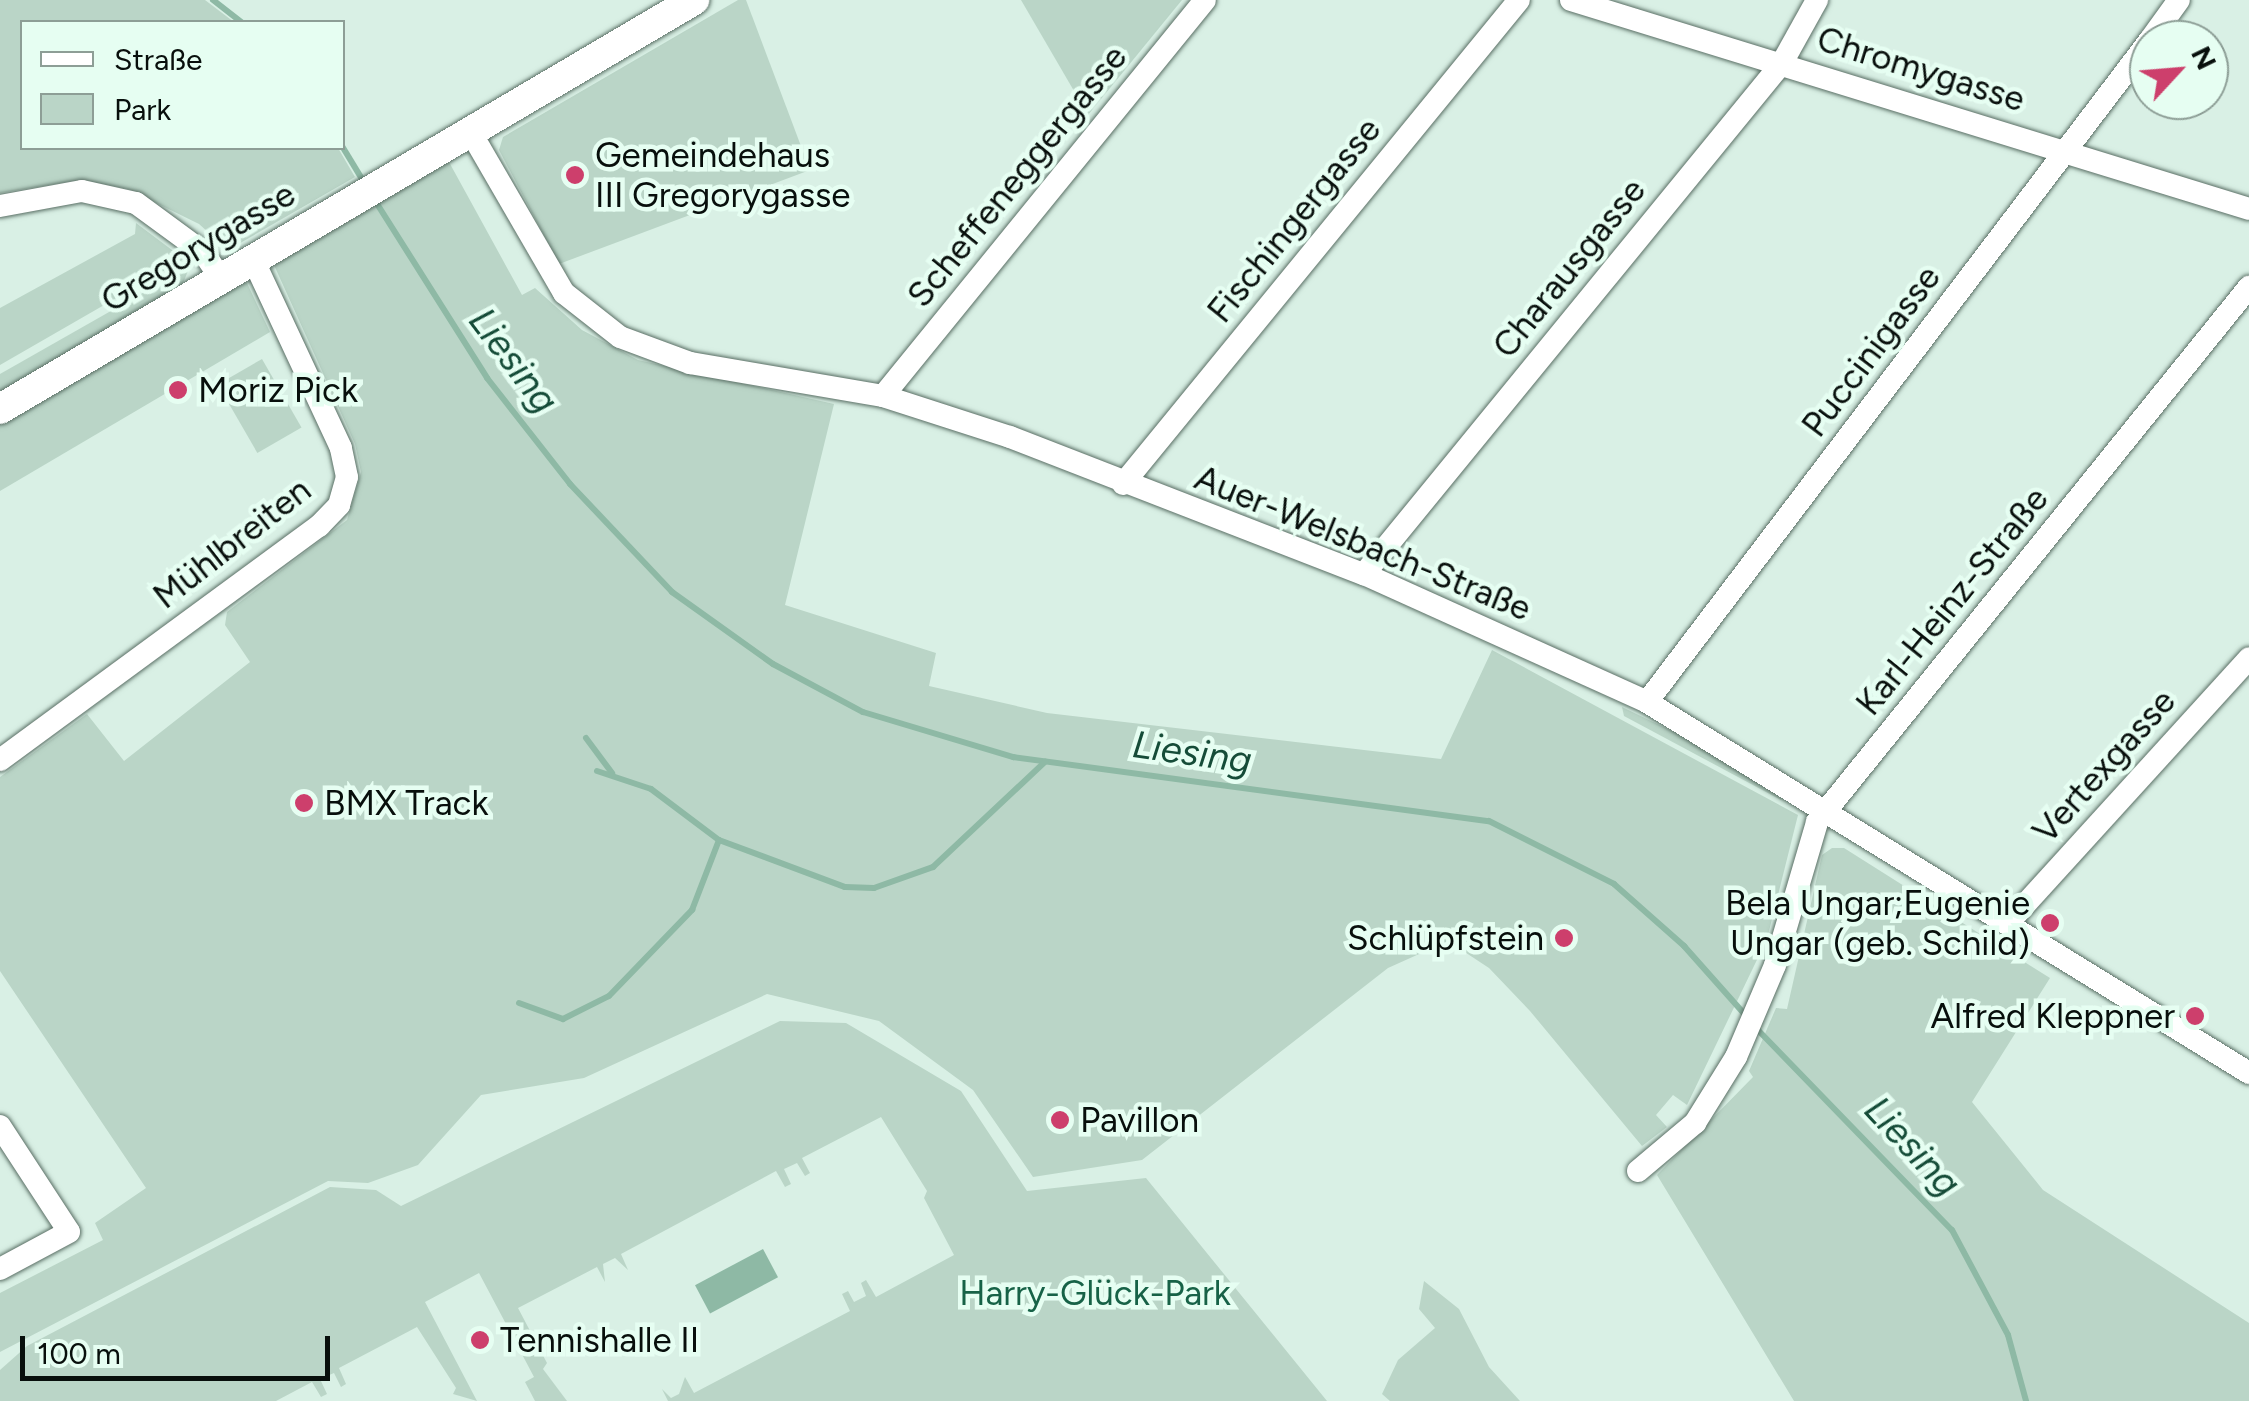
<!DOCTYPE html>
<html>
<head>
<meta charset="utf-8">
<style>
	body { margin:0 }
	#map { position:relative; width:2249px; height:1401px; overflow:hidden; background:#d9f0e5; font-family:Figtree,sans-serif }
	div>[style] { position:absolute }
	[style*='--x'] { left:calc(var(--x)*1px); top:calc(var(--y)*1px); width:calc(var(--w)*1px); rotate:calc(var(--a)*1deg) }
	.green>* { inset:0; background:#bad5c7; transform-origin:0 0 }
	.water>* { inset:0; background:#8eb9a5; transform-origin:0 0 }
	.stream>* { height:6px; margin:-3px; padding:0 3px; transform-origin:3px; border-radius:3px; background:#8eb9a5 }
	.roads { filter:drop-shadow(0 0 2px #596e64) drop-shadow(0 0 2px #596e64) }
	.street>* { height:22px; margin:-11px; padding:0 11px; transform-origin:11px; border-radius:11px; background:#fff }
	.secondary>* { height:30px; margin:-15px; padding:0 15px; transform-origin:15px; border-radius:15px; background:#fff }
	.dots>* { width:28px; height:28px; translate:-50% -50%; box-sizing:border-box; border:5px solid #e6fef2; border-radius:50% }
	span { translate:-50% -50%; white-space:nowrap; text-align:center; line-height:1.15; -webkit-text-stroke:9px #e6fef2; paint-order:stroke }
	.street-label { font-size:35px; color:#080f0c }
	.poi-label { font-size:35px; color:#080f0c }
	.left { translate:0 -50%; text-align:left }
	.right { translate:-100% -50%; text-align:right }
	.park-label { font-size:35px; color:#176247 }
	.water-label { font-size:38px; color:#154c38; font-style:italic }
	.legend { position:absolute; left:20px; top:20px; width:325px; height:130px; box-sizing:border-box; background:#e6fef2; border:2px solid #8d9e96; margin:0; padding:12px 18px; list-style:none; font-size:30px; color:#080f0c }
	.legend li { display:flex; align-items:center; gap:20px; height:50px }
	.legend b { width:50px; border:2px solid #8d9e96 }
	.north { position:absolute; left:2129px; top:20px; width:100px; height:100px; box-sizing:border-box; background:#e6fef2; border:2px solid #8d9e96; border-radius:50%; rotate:64deg; font-size:28px; font-weight:700; line-height:40px; text-align:center; color:#080f0c }
	.north::after { content:''; display:block; margin:auto; width:35px; height:45px; background:#cd3f6c; clip-path:polygon(50% 0,100% 100%,50% 72%,0 100%) }
	.scale { position:absolute; left:20px; top:1336px; width:310px; height:45px; box-sizing:border-box; border:5px solid #080f0c; border-top:0; padding-left:12px; font-size:30px; line-height:35px; white-space:nowrap; color:#080f0c; -webkit-text-stroke:8px #e6fef2; paint-order:stroke }
</style>
</head>
<body>
<div id="map">
	<div class="green">
		<i style="clip-path:polygon(0 0,205px 0,234px 22px,22px 22px,22px 148px,338px 148px,355px 177px,228px 250px,199px 224px,128px 189px,80px 180px,0 193px)"></i>
		<i style="clip-path:polygon(738px 0,746px 0,810px 170px,559px 264px,499px 150px,503px 137px)"></i>
		<i style="clip-path:polygon(1021px 0,1182px 0,1088px 115px)"></i>
		<i style="clip-path:polygon(449px 162px,522px 295px,535px 288px,582px 330px,638px 360px,834px 404px,785px 605px,936px 653px,929px 686px,1047px 713px,1441px 759px,1492px 650px,1798px 815px,1767px 939px,1687px 1105px,1673px 1095px,1656px 1115px,1667px 1127px,1642px 1146px,1530px 1011px,1489px 968px,1448px 941px,1388px 968px,1142px 1160px,1033px 1177px,973px 1090px,879px 1021px,767px 994px,584px 1078px,481px 1095px,418px 1165px,368px 1183px,328px 1181px,0 1352px,0 1293px,103px 1240px,95px 1223px,146px 1188px,0 971px,0 777px,87px 714px,124px 761px,250px 662px,225px 625px,227px 612px,347px 520px,361px 472px,355px 444px,274px 265px)"></i>
		<i style="clip-path:polygon(136px 223px,184px 259px,0 365px,0 308px,135px 234px)"></i>
		<i style="clip-path:polygon(190px 266px,181px 288px,0 395px,0 374px)"></i>
		<i style="clip-path:polygon(235px 280px,247px 283px,270px 332px,0 491px,0 419px)"></i>
		<i style="left:262px;top:359px;width:79px;height:51px;rotate:60deg"></i>
		<i style="clip-path:polygon(1622px 707px,1707px 748px,1784px 793px,1781px 800px,1624px 716px)"></i>
		<i style="clip-path:polygon(1832px 848px,1844px 848px,2050px 978px,1972px 1102px,2043px 1190px,2249px 1323px,2249px 1401px,1794px 1401px,1657px 1175px,1753px 1077px,1749px 1071px,1776px 1008px,1787px 1009px,1822px 855px)"></i>
		<i style="clip-path:polygon(780px 1021px,846px 1023px,961px 1091px,1027px 1191px,1146px 1178px,1327px 1401px,668px 1401px,662px 1389px,671px 1398px,679px 1394px,685px 1377px,694px 1393px,850px 1311px,842px 1294px,848px 1291px,854px 1302px,866px 1296px,861px 1283px,866px 1280px,876px 1297px,954px 1255px,924px 1198px,927px 1191px,881px 1117px,802px 1158px,810px 1173px,805px 1176px,797px 1163px,784px 1169px,791px 1184px,785px 1187px,776px 1171px,621px 1254px,628px 1270px,615px 1258px,603px 1264px,605px 1282px,597px 1267px,518px 1308px,547px 1363px,543px 1369px,567px 1401px,535px 1401px,525px 1382px,534px 1377px,479px 1273px,425px 1302px,477px 1401px,453px 1394px,456px 1388px,417px 1327px,339px 1368px,346px 1384px,341px 1387px,334px 1373px,320px 1379px,327px 1394px,321px 1397px,312px 1382px,276px 1401px,0 1401px,0 1370px,27px 1346px,330px 1187px,376px 1190px,401px 1206px)"></i>
		<i style="clip-path:polygon(1424px 1281px,1459px 1309px,1489px 1367px,1520px 1401px,1390px 1401px,1382px 1394px,1398px 1360px,1435px 1328px,1419px 1309px)"></i>
	</div>
	<div class="water">
		<i style="left:763px;top:1249px;width:32px;height:77px;rotate:62deg"></i>
	</div>
	<div class="stream">
		<i style="--x:213;--y:0;--w:36;--a:38"></i>
		<i style="--x:342;--y:146;--w:44;--a:58.8"></i>
		<i style="--x:374;--y:199;--w:212;--a:57.7"></i>
		<i style="--x:487;--y:378;--w:135;--a:51.9"></i>
		<i style="--x:570;--y:484;--w:149;--a:46.6"></i>
		<i style="--x:672;--y:592;--w:124;--a:35.5"></i>
		<i style="--x:773;--y:664;--w:102;--a:28.1"></i>
		<i style="--x:863;--y:712;--w:157;--a:16.7"></i>
		<i style="--x:1013;--y:757;--w:480;--a:7.7"></i>
		<i style="--x:1489;--y:821;--w:140;--a:26.7"></i>
		<i style="--x:1614;--y:884;--w:94;--a:41.5"></i>
		<i style="--x:1684;--y:946;--w:95;--a:48.4"></i>
		<i style="--x:586;--y:738;--w:44;--a:53.4"></i>
		<i style="--x:597;--y:771;--w:57;--a:18.4"></i>
		<i style="--x:651;--y:789;--w:85;--a:36.9"></i>
		<i style="--x:519;--y:1003;--w:47;--a:20"></i>
		<i style="--x:563;--y:1019;--w:51;--a:-26.6"></i>
		<i style="--x:609;--y:996;--w:120;--a:-46"></i>
		<i style="--x:692;--y:910;--w:75;--a:-68.9"></i>
		<i style="--x:719;--y:840;--w:134;--a:20.5"></i>
		<i style="--x:845;--y:887;--w:29;--a:2"></i>
		<i style="--x:874;--y:888;--w:63;--a:-19.6"></i>
		<i style="--x:933;--y:867;--w:154;--a:-43.2"></i>
		<i style="--x:1755;--y:1027;--w:283;--a:45.9"></i>
		<i style="--x:1952;--y:1230;--w:119;--a:61.9"></i>
		<i style="--x:2008;--y:1335;--w:68;--a:74.7"></i>
	</div>
	<div class="roads">
		<div class="street">
			<i style="--x:1571;--y:0;--w:709;--a:17.13"></i>
			<i style="--x:2150;--y:40;--w:49;--a:-54.1"></i>
			<i style="--x:470;--y:131;--w:187;--a:59.9"></i>
			<i style="--x:564;--y:293;--w:71;--a:38.2"></i>
			<i style="--x:620;--y:337;--w:75;--a:20.4"></i>
			<i style="--x:690;--y:363;--w:196;--a:9.7"></i>
			<i style="--x:883;--y:396;--w:133;--a:17.9"></i>
			<i style="--x:1010;--y:437;--w:380;--a:21.2"></i>
			<i style="--x:1364;--y:574;--w:311;--a:24.3"></i>
			<i style="--x:1647;--y:702;--w:707;--a:31.64"></i>
			<i style="--x:0;--y:206;--w:83;--a:-10.4"></i>
			<i style="--x:82;--y:191;--w:55;--a:12.5"></i>
			<i style="--x:136;--y:203;--w:83;--a:36.2"></i>
			<i style="--x:203;--y:252;--w:30;--a:56"></i>
			<i style="--x:883;--y:396;--w:510;--a:-50.88"></i>
			<i style="--x:1123;--y:484;--w:625;--a:-50.71"></i>
			<i style="--x:1364;--y:574;--w:660;--a:-50.72"></i>
			<i style="--x:1782;--y:63;--w:72;--a:-60.9"></i>
			<i style="--x:1647;--y:702;--w:830;--a:-52.78"></i>
			<i style="--x:0;--y:760;--w:396;--a:-36.3"></i>
			<i style="--x:319;--y:526;--w:29;--a:-46"></i>
			<i style="--x:339;--y:505;--w:29;--a:-74"></i>
			<i style="--x:347;--y:477;--w:30;--a:-102"></i>
			<i style="--x:341;--y:448;--w:211;--a:-115"></i>
			<i style="--x:2010;--y:921;--w:355;--a:-47.7"></i>
			<i style="--x:0;--y:1126;--w:126;--a:56.9"></i>
			<i style="--x:69;--y:1232;--w:78;--a:151.8"></i>
			<i style="--x:1638;--y:1171;--w:75;--a:-40.1"></i>
			<i style="--x:1695;--y:1123;--w:78;--a:-58.2"></i>
			<i style="--x:1736;--y:1057;--w:100;--a:-67"></i>
			<i style="--x:1775;--y:965;--w:149;--a:-73.6"></i>
			<i style="--x:1817;--y:822;--w:688;--a:-51.08"></i>
		</div>
		<div class="secondary">
			<i style="--x:0;--y:409;--w:806;--a:-30.51"></i>
		</div>
	</div>
	<div class="dots">
		<i style="left:575px;top:175px;background:#cd3f6c"></i>
		<i style="left:178px;top:390px;background:#cd3f6c"></i>
		<i style="left:304px;top:803px;background:#cd3f6c"></i>
		<i style="left:2050px;top:923px;background:#cd3f6c"></i>
		<i style="left:1564px;top:938px;background:#cd3f6c"></i>
		<i style="left:2195px;top:1016px;background:#cd3f6c"></i>
		<i style="left:1060px;top:1120px;background:#cd3f6c"></i>
		<i style="left:480px;top:1340px;background:#cd3f6c"></i>
	</div>
	<div class="street-label">
		<span style="left:1921px;top:69px;rotate:17deg">Chromygasse</span>
		<span style="left:1017px;top:176px;rotate:-51deg">Scheffeneggergasse</span>
		<span style="left:1294px;top:220px;rotate:-51deg">Fischingergasse</span>
		<span style="left:198px;top:247px;rotate:-31deg">Gregorygasse</span>
		<span style="left:1569px;top:268px;rotate:-51deg">Charausgasse</span>
		<span style="left:1871px;top:351px;rotate:-53deg">Puccinigasse</span>
		<span style="left:232px;top:543px;rotate:-38deg">Mühlbreiten</span>
		<span style="left:1363px;top:543px;rotate:22deg">Auer-Welsbach-Straße</span>
		<span style="left:1952px;top:601px;rotate:-51deg">Karl-Heinz-Straße</span>
		<span style="left:2104px;top:766px;rotate:-48deg">Vertexgasse</span>
	</div>
	<div class="poi-label">
		<span class="left" style="left:595px;top:175px">Gemeindehaus<br>III Gregorygasse</span>
		<span class="left" style="left:198px;top:390px">Moriz Pick</span>
		<span class="left" style="left:324px;top:803px">BMX Track</span>
		<span class="right" style="left:2030px;top:923px">Bela Ungar;Eugenie<br>Ungar (geb. Schild)</span>
		<span class="right" style="left:1544px;top:938px">Schlüpfstein</span>
		<span class="right" style="left:2175px;top:1016px">Alfred Kleppner</span>
		<span class="left" style="left:1080px;top:1120px">Pavillon</span>
		<span class="left" style="left:500px;top:1340px">Tennishalle II</span>
	</div>
	<div class="park-label">
		<span style="left:1095px;top:1293px">Harry-Glück-Park</span>
	</div>
	<div class="water-label">
		<span style="left:513px;top:361px;rotate:53deg">Liesing</span>
		<span style="left:1192px;top:753px;rotate:8deg">Liesing</span>
		<span style="left:1912px;top:1147px;rotate:47deg">Liesing</span>
	</div>
	<ul class="legend">
	<li><b style="height:12px;background:#fff"></b>Straße</li>
	<li><b style="height:28px;background:#bad5c7"></b>Park</li>
	</ul>
	<div class="north">N</div>
	<div class="scale">100 m</div>
</div>
</body>
</html>
